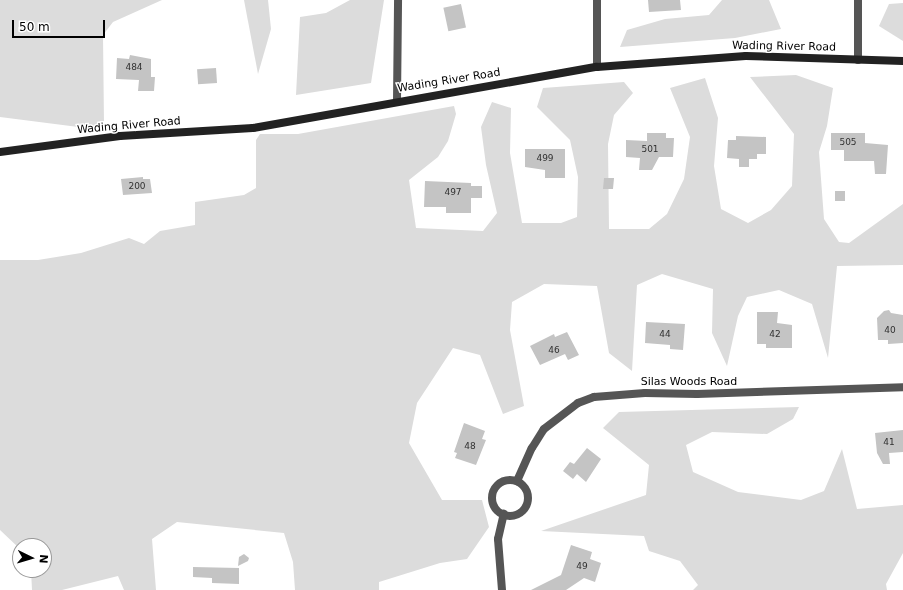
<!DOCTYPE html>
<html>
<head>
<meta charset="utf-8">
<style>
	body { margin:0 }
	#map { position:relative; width:903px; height:590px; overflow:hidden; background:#fff; font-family:"DejaVu Sans",sans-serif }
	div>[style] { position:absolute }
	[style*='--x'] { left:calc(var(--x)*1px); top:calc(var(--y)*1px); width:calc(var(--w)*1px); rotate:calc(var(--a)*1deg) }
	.green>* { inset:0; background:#dcdcdc }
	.building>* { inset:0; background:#c4c4c4; transform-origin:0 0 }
	.minor>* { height:8px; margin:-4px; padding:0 4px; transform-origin:4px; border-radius:4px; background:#555 }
	.minor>.ring { margin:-4px; padding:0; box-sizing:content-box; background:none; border:8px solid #555; border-radius:50% }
	.secondary>* { height:8px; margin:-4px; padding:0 4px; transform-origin:4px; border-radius:4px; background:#222 }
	span { translate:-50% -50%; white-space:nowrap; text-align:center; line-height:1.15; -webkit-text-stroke:3px #fff; paint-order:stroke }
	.number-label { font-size:9px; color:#313131 }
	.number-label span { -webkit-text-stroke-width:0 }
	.street-label { font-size:11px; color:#000 }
	.north { position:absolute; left:12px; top:538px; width:40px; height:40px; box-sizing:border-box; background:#fff; border:1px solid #999; border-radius:50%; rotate:95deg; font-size:11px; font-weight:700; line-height:16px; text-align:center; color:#000 }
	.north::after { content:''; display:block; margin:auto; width:14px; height:18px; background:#000; clip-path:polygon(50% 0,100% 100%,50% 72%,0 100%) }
	.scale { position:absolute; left:12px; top:20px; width:93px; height:18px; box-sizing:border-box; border:2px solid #000; border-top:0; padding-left:5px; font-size:12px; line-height:14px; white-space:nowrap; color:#000; -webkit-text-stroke:3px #fff; paint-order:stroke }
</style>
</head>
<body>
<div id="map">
	<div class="green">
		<i style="clip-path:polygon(0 0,162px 0,113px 22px,103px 35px,104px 124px,94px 129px,0 117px)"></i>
		<i style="clip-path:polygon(244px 0,268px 0,271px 29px,258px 74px)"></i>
		<i style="clip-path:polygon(350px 0,384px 0,371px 83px,296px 95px,300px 17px,326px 13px)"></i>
		<i style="clip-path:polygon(722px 0,769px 0,781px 29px,735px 38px,620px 47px,627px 30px,665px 19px,709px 15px)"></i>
		<i style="clip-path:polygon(903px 3px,903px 41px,879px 26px,889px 4px)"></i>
		<i style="clip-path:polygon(796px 75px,833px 88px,827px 126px,819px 152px,824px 219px,839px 242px,849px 243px,903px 204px,903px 265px,837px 266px,828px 358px,812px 304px,779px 290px,747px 297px,738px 316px,727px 366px,712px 333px,713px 289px,662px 274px,637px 285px,632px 371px,609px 353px,597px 286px,544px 284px,512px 302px,510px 330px,524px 406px,503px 414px,480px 355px,453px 348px,417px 403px,409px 443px,442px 500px,482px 500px,489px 527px,467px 559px,440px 563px,379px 582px,379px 590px,295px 590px,293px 562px,284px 533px,177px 522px,152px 539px,156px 590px,124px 590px,118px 576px,62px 590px,32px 590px,31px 570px,44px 570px,44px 546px,20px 546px,20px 549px,0 530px,0 260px,38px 260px,81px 253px,129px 238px,144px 244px,160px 231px,195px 225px,195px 202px,244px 195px,256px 188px,256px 140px,260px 134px,298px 134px,454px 106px,456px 114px,448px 141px,438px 157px,409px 180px,416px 228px,483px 231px,497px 213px,486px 165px,481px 127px,492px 102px,511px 108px,510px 153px,522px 223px,561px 223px,577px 217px,578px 177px,570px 140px,537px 107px,543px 88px,624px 82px,633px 93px,614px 115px,608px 144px,609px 229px,649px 229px,667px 214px,684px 179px,690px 137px,670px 88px,705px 78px,718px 118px,714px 166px,721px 209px,748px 223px,771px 210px,792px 186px,794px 134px,750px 77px)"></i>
		<i style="clip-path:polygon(799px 407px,793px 419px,767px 434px,712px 432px,686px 445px,693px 472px,738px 492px,801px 500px,824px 491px,842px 449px,857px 509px,903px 505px,903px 553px,886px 584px,887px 590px,693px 590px,698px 585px,680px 561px,649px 551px,644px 536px,541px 531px,646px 495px,649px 465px,603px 428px,619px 412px)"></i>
	</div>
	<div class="building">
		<i style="clip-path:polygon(648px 0,680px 0,681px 10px,649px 12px)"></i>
		<i style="left:461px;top:4px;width:24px;height:18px;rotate:78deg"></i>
		<i style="clip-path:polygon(130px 55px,151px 59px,151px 77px,155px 77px,154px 91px,138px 91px,139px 80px,116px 79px,117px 58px,129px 59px)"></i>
		<i style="left:216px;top:68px;width:15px;height:19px;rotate:86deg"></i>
		<i style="clip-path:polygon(647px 133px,666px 133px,666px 138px,674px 138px,673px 157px,659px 157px,652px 170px,639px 170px,640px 158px,626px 157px,626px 140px,647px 141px)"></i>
		<i style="clip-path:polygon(831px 133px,865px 133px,865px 143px,888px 145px,886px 174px,875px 174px,874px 161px,844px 161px,844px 150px,831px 150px)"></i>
		<i style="clip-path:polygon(736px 136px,766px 137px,766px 154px,757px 154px,757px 159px,749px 159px,749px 167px,739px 167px,739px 159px,727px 158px,728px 140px,736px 140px)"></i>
		<i style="clip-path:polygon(525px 149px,565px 149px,565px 178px,545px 178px,545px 170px,525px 167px)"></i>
		<i style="clip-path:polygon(143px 177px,143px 179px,150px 179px,152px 193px,123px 195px,121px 179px)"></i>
		<i style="clip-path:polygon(604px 178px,614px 178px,613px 189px,603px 189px)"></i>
		<i style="clip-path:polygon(425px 181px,471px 183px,471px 186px,482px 186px,482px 198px,471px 198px,471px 213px,446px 213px,446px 207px,424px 207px)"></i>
		<i style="left:845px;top:191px;width:10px;height:10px;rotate:90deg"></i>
		<i style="clip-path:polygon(889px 310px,891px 313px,903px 315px,903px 343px,888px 344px,888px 340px,878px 340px,877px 318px,884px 311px)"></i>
		<i style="clip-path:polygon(757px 312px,778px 312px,777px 323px,792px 325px,792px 348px,766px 348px,766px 344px,757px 344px)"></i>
		<i style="clip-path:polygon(646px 322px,685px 324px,683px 350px,670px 349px,670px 345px,645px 343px)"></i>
		<i style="clip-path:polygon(567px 332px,579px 355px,568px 360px,565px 354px,540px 365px,530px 346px,554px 334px,555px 337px)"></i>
		<i style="clip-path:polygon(464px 423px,485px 431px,482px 439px,486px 440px,476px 465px,455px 458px,457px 453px,454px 452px)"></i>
		<i style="clip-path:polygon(903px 430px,903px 452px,889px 453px,890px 464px,883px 464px,877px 453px,875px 433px)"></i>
		<i style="clip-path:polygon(587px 448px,601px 459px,586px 482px,577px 474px,573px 479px,563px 471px,570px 462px,574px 464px)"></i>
		<i style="clip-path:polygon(571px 545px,592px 552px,590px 559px,601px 563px,595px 582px,584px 578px,566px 590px,531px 590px,561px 575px)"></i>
		<i style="clip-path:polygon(244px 554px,249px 558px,248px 561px,238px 566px,239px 557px)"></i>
		<i style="clip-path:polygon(193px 567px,239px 568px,239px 584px,212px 583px,212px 578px,193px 577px)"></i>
	</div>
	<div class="minor">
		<i style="--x:597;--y:0;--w:67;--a:90"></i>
		<i style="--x:858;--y:0;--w:60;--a:90"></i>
		<i style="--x:397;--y:101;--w:101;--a:-89.4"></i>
		<i class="ring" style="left:492px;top:480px;width:28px;height:28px"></i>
		<i style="--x:517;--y:481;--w:36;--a:-66"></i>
		<i style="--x:532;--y:448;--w:22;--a:-58"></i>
		<i style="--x:544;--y:429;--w:43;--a:-37.4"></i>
		<i style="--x:578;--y:403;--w:17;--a:-21"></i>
		<i style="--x:594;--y:397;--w:51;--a:-4.5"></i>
		<i style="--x:645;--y:393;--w:52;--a:1.1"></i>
		<i style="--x:697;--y:394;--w:206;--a:-1.9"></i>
		<i style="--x:502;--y:590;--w:51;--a:-94.5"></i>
		<i style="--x:498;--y:539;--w:26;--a:-77"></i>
	</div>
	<div class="secondary">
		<i style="--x:0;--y:152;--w:121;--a:-7.6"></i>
		<i style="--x:120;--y:136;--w:133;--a:-3.4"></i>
		<i style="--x:253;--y:128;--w:349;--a:-10.1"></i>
		<i style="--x:597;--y:67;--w:149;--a:-4.2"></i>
		<i style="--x:746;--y:56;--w:157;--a:1.8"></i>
	</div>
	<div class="number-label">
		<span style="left:134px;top:67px">484</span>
		<span style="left:848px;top:142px">505</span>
		<span style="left:650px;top:149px">501</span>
		<span style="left:545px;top:158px">499</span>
		<span style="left:137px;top:186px">200</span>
		<span style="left:453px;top:192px">497</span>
		<span style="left:890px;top:330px">40</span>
		<span style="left:665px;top:334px">44</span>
		<span style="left:775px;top:334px">42</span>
		<span style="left:554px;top:350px">46</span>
		<span style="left:889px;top:442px">41</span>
		<span style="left:470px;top:446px">48</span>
		<span style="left:582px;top:566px">49</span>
	</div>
	<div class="street-label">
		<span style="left:784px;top:47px;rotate:1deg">Wading River Road</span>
		<span style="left:449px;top:81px;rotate:-9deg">Wading River Road</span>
		<span style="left:129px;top:126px;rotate:-5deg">Wading River Road</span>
		<span style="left:689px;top:382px">Silas Woods Road</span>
	</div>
	<div class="north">N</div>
	<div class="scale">50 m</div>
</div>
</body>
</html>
